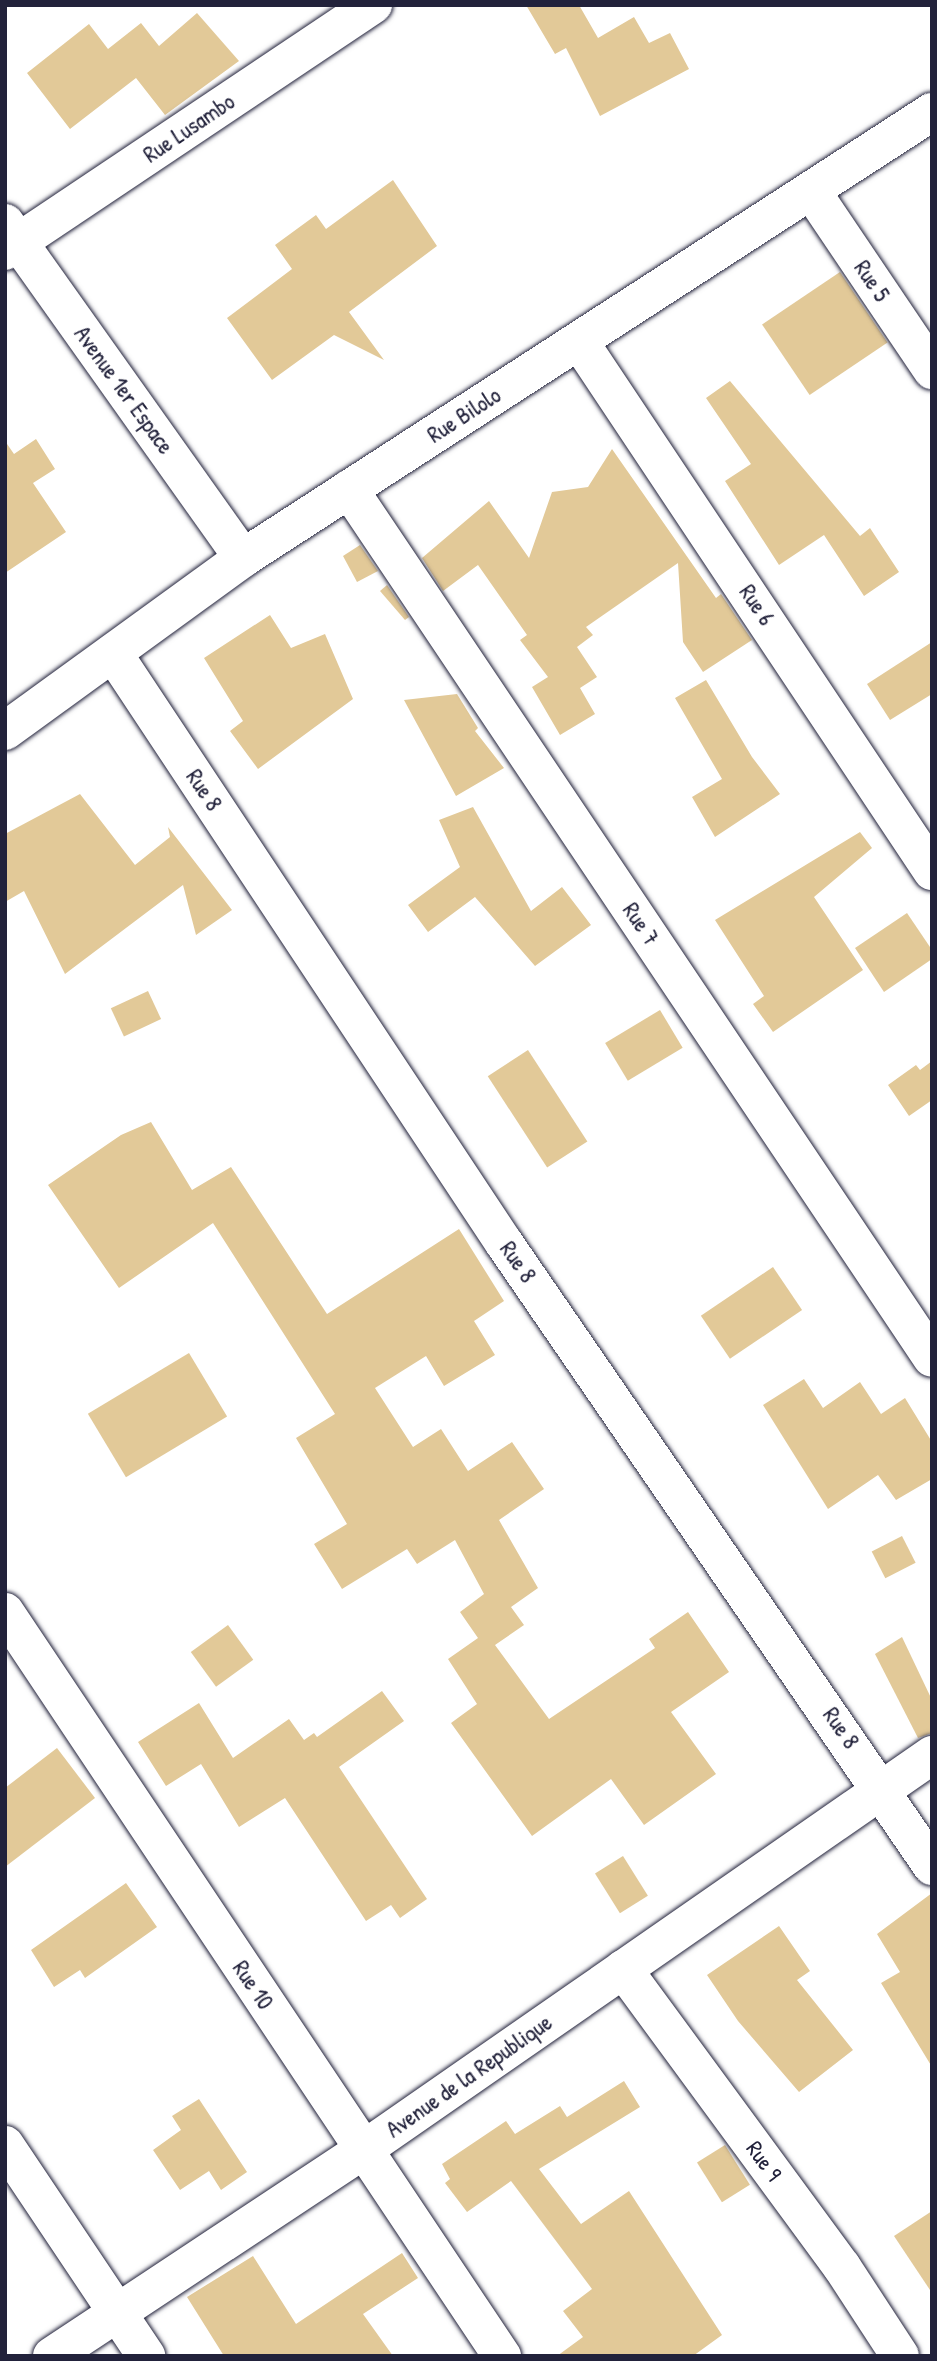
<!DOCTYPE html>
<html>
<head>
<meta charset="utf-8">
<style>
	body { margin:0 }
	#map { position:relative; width:937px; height:2361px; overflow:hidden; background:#fff; font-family:"Patrick Hand",sans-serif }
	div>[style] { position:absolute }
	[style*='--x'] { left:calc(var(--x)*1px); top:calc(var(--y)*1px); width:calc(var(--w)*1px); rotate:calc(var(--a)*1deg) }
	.building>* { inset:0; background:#e2c998; transform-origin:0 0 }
	.roads { filter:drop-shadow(0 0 2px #22223b) drop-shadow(0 0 2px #22223b) }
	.street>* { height:38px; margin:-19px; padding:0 19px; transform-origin:19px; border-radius:19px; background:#fff }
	span { translate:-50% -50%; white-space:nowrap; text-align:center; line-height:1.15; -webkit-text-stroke:7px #fff; paint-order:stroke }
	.street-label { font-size:23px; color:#22223b }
	.frame { position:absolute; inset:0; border:7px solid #22223b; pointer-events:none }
</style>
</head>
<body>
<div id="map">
	<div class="building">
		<i style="clip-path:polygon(526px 5px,579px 5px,598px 38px,634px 17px,649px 43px,670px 33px,689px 69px,600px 116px,566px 48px,555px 54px)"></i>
		<i style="clip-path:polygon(197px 13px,239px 61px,165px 115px,136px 78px,70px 129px,27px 73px,89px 24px,108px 49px,141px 23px,159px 46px)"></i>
		<i style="clip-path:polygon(393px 180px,437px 246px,349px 312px,384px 360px,334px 335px,272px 380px,227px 318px,292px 269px,275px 245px,316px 215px,326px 229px)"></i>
		<i style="left:840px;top:272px;width:85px;height:94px;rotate:56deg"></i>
		<i style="clip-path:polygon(730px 381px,860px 536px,870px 528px,899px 572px,864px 596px,824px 535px,779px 565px,725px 481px,751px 464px,706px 398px)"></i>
		<i style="clip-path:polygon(36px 439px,55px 469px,33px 483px,66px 532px,5px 573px,5px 441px,14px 454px)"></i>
		<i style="clip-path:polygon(612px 449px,716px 598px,721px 594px,752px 640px,703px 672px,683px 642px,678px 563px,586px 627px,593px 635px,577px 647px,597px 677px,580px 688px,595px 714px,560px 735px,532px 687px,548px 677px,520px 640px,527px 635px,478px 565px,443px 591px,422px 558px,489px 501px,529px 558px,552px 492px,588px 487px)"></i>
		<i style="clip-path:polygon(360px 545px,378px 571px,357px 582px,343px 556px)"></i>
		<i style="clip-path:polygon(387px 585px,409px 617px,405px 620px,380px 591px)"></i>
		<i style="clip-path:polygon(270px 615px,291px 648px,325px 634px,353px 699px,258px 769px,230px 731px,243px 721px,204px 658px)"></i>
		<i style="clip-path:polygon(932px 642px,932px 694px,890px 720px,867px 684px)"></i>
		<i style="clip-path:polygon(706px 680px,752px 757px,780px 794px,715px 837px,692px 797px,722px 779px,675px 698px)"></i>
		<i style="clip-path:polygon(457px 694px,478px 728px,475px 731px,504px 768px,456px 796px,404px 700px)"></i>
		<i style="clip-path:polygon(80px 794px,135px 865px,170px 837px,168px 827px,232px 910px,196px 935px,183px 885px,65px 974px,24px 891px,5px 902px,5px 834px)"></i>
		<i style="clip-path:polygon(473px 807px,531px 911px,562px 887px,591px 925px,535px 966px,475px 897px,428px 932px,408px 905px,460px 867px,439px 820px)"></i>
		<i style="clip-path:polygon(860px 832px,872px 848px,814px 897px,863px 970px,773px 1032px,753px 1004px,764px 996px,715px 920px)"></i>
		<i style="clip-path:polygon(907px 913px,932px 950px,932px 959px,884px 992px,855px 948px)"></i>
		<i style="left:148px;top:991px;width:31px;height:41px;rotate:65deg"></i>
		<i style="left:660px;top:1010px;width:44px;height:64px;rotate:59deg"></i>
		<i style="left:528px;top:1050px;width:109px;height:48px;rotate:57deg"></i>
		<i style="clip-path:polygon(932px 1061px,932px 1100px,909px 1116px,888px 1085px,916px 1065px,920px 1070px)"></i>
		<i style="clip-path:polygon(151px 1122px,192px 1190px,231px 1167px,327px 1314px,459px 1229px,504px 1301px,474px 1321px,495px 1355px,444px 1386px,426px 1356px,375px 1388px,413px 1447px,441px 1429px,468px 1471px,512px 1442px,544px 1489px,499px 1520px,538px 1588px,511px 1607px,524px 1625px,495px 1645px,549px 1719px,655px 1648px,649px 1639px,688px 1612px,729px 1672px,671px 1712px,716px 1774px,644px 1825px,611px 1779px,532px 1836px,451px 1723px,477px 1704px,448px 1659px,478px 1638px,460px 1612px,484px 1594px,455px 1540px,417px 1564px,407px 1549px,342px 1589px,314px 1544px,347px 1524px,296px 1438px,335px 1414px,213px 1223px,119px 1288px,48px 1185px,121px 1135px)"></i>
		<i style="left:773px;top:1267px;width:52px;height:87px;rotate:56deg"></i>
		<i style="left:189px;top:1353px;width:74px;height:118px;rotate:59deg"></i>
		<i style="clip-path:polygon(804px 1379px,823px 1408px,860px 1382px,881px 1414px,905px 1398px,932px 1442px,932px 1479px,896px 1500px,878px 1475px,828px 1509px,763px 1405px)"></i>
		<i style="left:902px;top:1536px;width:30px;height:34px;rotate:63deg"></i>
		<i style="left:228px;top:1625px;width:43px;height:46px;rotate:54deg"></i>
		<i style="clip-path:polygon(902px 1637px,932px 1700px,932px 1733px,918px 1738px,875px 1654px)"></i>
		<i style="clip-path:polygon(382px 1691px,404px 1721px,339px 1767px,427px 1899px,400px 1918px,391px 1905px,366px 1921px,285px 1798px,239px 1827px,201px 1764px,166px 1786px,138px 1742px,199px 1703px,233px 1758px,289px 1719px,304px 1740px,314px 1733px,317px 1737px)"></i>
		<i style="clip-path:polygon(57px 1748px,95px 1798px,5px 1867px,5px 1788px)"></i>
		<i style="left:623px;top:1856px;width:47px;height:33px;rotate:58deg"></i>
		<i style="clip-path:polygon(126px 1883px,157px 1927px,85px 1978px,80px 1970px,54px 1987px,31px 1950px)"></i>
		<i style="clip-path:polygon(932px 1893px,932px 2067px,881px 1983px,900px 1972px,877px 1934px)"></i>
		<i style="clip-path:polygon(779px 1926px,810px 1971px,797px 1980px,853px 2050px,799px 2092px,738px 2021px,707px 1975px)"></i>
		<i style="clip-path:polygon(624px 2081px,640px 2107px,539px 2169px,581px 2224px,629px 2191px,722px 2335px,693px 2356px,557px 2356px,583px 2337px,563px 2311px,592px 2289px,511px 2181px,467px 2212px,445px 2183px,450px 2179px,442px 2164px,506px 2121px,515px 2134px,560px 2106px,567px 2117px)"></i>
		<i style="clip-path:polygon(199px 2099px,247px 2172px,221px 2190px,209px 2171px,180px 2190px,153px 2150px,181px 2130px,172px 2116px)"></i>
		<i style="left:725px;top:2145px;width:47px;height:33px;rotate:58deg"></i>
		<i style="clip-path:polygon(932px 2211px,932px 2293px,894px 2236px)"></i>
		<i style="clip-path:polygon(402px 2253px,418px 2278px,363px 2314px,393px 2356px,224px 2356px,187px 2297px,253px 2256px,296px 2324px)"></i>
	</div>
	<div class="roads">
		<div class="street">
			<i style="--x:812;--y:192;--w:215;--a:56"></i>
			<i style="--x:5;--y:223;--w:411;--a:54.6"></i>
			<i style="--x:5;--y:251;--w:443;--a:-33.8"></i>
			<i style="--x:579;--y:341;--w:637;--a:56.33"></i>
			<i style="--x:349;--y:489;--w:1046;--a:56.14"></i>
			<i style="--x:113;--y:653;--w:708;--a:56.47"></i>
			<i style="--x:504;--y:1243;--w:756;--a:55.51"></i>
			<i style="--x:5;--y:731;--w:294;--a:-36"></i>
			<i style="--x:243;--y:558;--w:821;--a:-32.92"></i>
			<i style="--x:5;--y:1612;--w:895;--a:56.26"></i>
			<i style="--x:623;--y:1969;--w:370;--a:53.7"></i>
			<i style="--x:842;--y:2267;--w:106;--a:56.9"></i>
			<i style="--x:5;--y:2145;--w:254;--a:56.2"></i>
			<i style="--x:52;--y:2356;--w:373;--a:-33.5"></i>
			<i style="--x:363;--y:2150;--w:693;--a:-34.77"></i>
		</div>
	</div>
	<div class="street-label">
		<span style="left:189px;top:128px;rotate:-34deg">Rue Lusambo</span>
		<span style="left:872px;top:281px;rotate:56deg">Rue 5</span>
		<span style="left:124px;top:390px;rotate:54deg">Avenue 1er Espace</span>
		<span style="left:464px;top:415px;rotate:-33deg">Rue Bilolo</span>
		<span style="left:757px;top:605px;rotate:56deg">Rue 6</span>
		<span style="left:204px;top:790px;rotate:56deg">Rue 8</span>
		<span style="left:641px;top:924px;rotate:56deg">Rue 7</span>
		<span style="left:518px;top:1262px;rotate:55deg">Rue 8</span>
		<span style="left:841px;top:1728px;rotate:55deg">Rue 8</span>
		<span style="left:253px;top:1985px;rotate:56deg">Rue 10</span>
		<span style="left:469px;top:2076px;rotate:-35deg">Avenue de la Republique</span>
		<span style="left:764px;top:2161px;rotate:54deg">Rue 9</span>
	</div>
	<div class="frame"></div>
</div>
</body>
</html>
